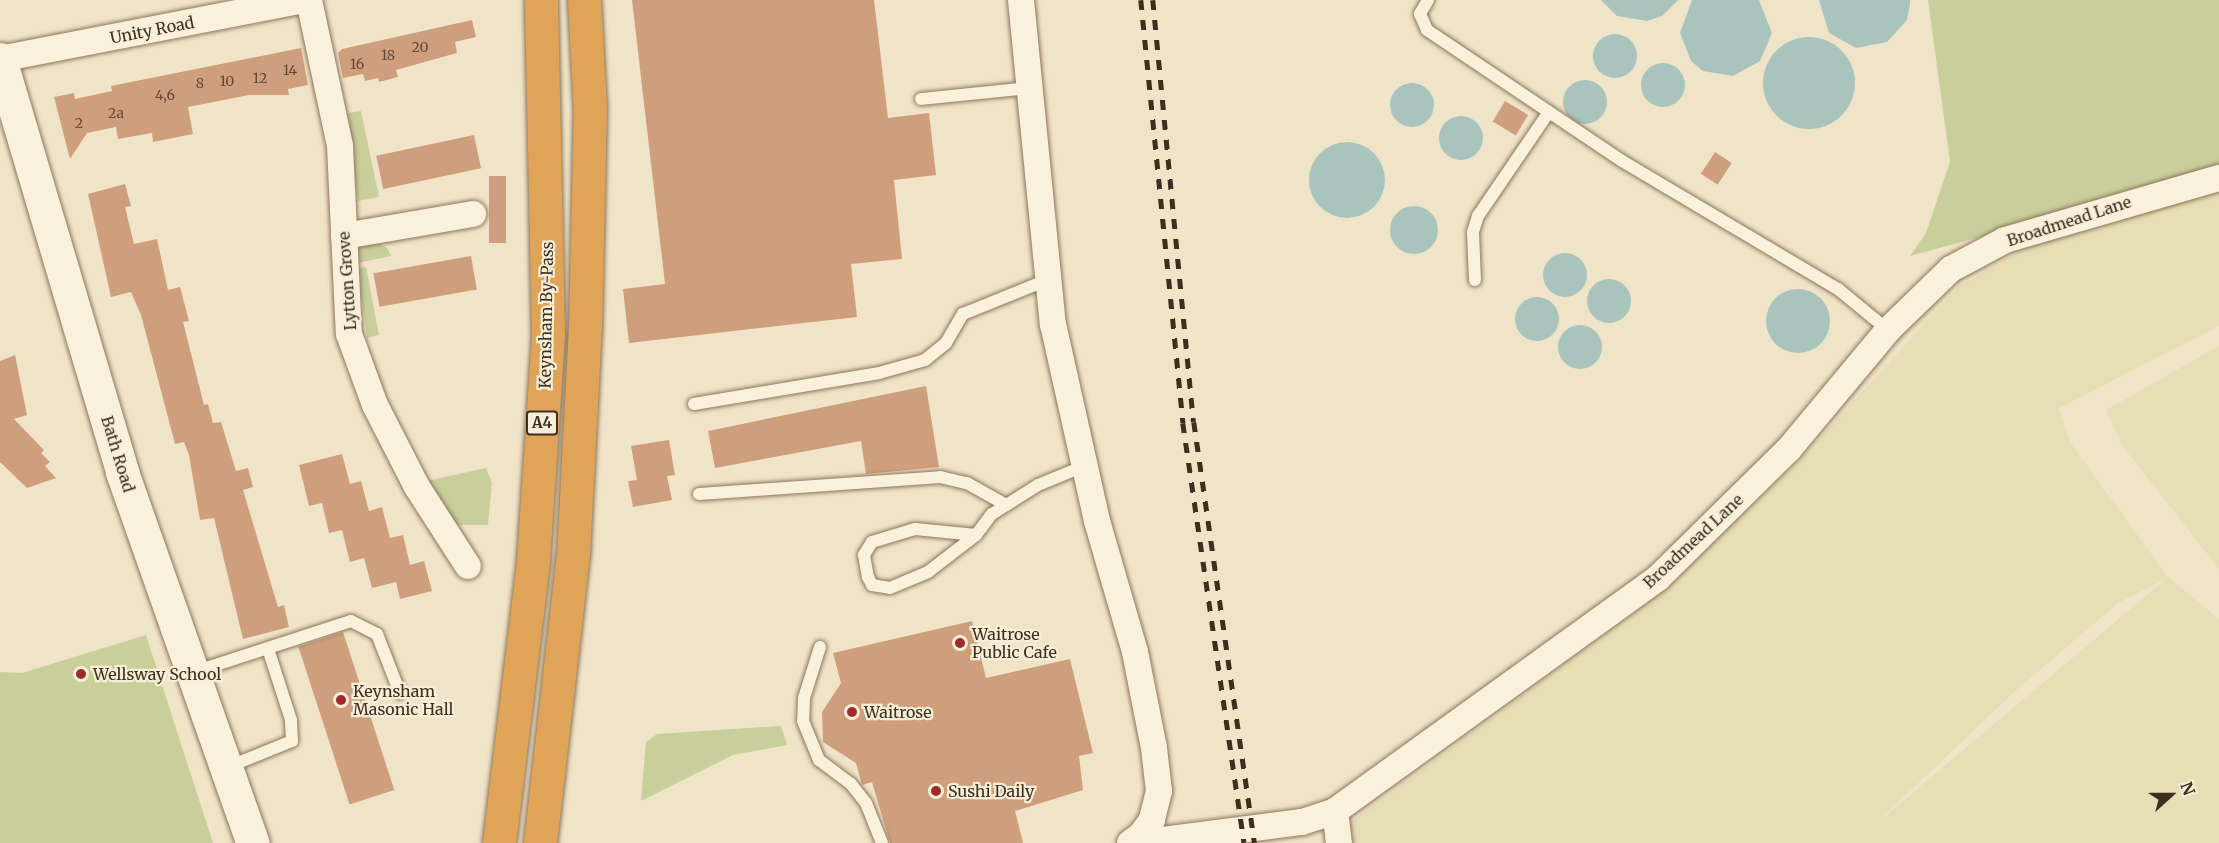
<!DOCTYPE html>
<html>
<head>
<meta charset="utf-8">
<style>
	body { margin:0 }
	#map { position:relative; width:2219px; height:843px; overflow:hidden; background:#f0e4c8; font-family:Merriweather,serif }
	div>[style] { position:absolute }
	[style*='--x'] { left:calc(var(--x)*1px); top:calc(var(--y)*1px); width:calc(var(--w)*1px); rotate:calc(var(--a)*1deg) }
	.farmland>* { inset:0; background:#e6deb5 }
	.green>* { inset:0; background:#c9cf9b }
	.water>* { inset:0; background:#a9c4bc }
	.round { border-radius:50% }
	.building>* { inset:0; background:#cf9f7d; transform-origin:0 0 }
	.roads { filter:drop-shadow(0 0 2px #8d765c) drop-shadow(0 0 2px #8d765c) }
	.lane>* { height:12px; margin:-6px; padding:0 6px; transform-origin:6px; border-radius:6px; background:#faf1dc }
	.street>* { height:26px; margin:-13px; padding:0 13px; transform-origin:13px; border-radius:13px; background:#faf1dc }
	.secondary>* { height:33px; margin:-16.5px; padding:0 16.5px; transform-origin:16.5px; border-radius:16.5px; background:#faf1dc }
	.highway>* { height:33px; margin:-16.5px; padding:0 16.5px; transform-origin:16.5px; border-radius:16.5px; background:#e0a458 }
	.rail>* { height:4.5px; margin-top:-2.25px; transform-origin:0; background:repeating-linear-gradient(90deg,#3d2e20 0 10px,transparent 0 20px) }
	.dots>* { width:16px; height:16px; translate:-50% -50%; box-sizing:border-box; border:3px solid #f7eed8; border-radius:50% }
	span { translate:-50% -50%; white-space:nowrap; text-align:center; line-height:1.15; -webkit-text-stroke:4.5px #f7eed8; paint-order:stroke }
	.number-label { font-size:14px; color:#624a37 }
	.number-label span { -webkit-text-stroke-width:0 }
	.shield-label span { padding:2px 4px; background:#f7eed8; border:2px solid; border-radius:4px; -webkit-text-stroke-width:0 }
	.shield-label { font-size:15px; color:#3d2e20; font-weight:700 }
	.street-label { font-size:16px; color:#3d2e20 }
	.poi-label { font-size:16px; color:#3d2e20 }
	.left { translate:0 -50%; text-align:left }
	.north { position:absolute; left:2141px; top:765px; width:60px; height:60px; -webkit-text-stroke:4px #f7eed8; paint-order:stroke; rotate:69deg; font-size:16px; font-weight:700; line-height:24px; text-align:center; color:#3d2e20 }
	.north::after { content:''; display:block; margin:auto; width:21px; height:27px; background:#3d2e20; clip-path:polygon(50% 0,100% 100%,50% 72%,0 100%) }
</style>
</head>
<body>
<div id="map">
	<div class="farmland">
		<i style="clip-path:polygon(evenodd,2219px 188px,2219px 326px,2059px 408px,2070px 442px,2168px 577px,2219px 619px,2219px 843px,1352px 843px,1350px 823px,1657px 596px,1798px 462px,1958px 287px,2035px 242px,2219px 188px,2166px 579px,1872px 827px,2012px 694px,2118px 603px,2166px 579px)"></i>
		<i style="clip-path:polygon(2219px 346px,2219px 569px,2121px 444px,2106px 410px)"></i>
	</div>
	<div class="green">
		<i style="clip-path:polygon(1928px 0,2219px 0,2219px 172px,1910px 256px,1926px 233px,1950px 162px)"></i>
		<i style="clip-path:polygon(361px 111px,379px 197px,358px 201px,348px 113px)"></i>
		<i style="clip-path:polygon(375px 241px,387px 248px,391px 256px,358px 263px,359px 245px)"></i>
		<i style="clip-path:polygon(366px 267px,379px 335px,367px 338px,358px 269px)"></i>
		<i style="clip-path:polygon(486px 468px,492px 483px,488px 525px,455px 525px,422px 482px)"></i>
		<i style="clip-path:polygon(146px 635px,213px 843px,0 843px,0 672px,22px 673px)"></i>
		<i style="clip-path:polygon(781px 726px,787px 745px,733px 755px,641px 801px,646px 742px,657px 734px)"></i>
	</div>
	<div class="water">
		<i style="clip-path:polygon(1601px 0,1678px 0,1662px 16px,1647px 21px,1617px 16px)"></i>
		<i style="clip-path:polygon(1692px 0,1759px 0,1772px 33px,1760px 61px,1733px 76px,1703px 71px,1691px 61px,1680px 33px)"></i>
		<i style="clip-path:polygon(1819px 0,1910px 0,1910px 4px,1907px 20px,1887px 42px,1856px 48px,1829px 33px)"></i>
		<i class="round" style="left:1593px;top:34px;width:44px;height:44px"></i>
		<i class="round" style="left:1763px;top:37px;width:92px;height:92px"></i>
		<i class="round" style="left:1641px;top:63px;width:44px;height:44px"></i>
		<i class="round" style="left:1563px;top:80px;width:44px;height:44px"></i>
		<i class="round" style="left:1390px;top:83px;width:44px;height:44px"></i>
		<i class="round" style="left:1439px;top:116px;width:44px;height:44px"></i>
		<i class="round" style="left:1309px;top:142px;width:76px;height:76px"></i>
		<i class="round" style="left:1390px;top:206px;width:48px;height:48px"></i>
		<i class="round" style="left:1543px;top:253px;width:44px;height:44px"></i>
		<i class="round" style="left:1587px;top:279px;width:44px;height:44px"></i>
		<i class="round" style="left:1766px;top:289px;width:64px;height:64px"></i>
		<i class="round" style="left:1515px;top:297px;width:44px;height:44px"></i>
		<i class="round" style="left:1558px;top:325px;width:44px;height:44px"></i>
	</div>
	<div class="building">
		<i style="clip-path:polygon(632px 0,874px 0,888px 118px,929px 113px,936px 175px,894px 180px,902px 259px,851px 264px,857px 317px,629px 343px,623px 289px,665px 284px)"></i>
		<i style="clip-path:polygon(472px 20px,476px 37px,455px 42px,457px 53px,396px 70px,398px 77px,379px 82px,378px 78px,365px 81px,363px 74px,343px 78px,338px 53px,342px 49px)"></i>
		<i style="clip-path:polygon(301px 48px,308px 85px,288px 89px,289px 95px,249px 95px,188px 107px,193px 134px,153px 142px,152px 133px,118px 139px,116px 127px,87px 133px,70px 159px,54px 97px,74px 93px,75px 99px,112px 91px,111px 86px)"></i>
		<i style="left:1505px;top:101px;width:27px;height:24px;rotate:31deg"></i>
		<i style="left:474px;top:135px;width:34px;height:100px;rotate:78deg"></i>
		<i style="left:1715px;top:152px;width:20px;height:26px;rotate:33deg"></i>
		<i style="left:489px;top:176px;width:17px;height:67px"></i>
		<i style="clip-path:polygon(125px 184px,131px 206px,125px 207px,134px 244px,157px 239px,168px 290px,180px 287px,189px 321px,183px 322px,204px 405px,208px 404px,213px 423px,221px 422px,236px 471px,248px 468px,253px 487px,243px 490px,278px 607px,284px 605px,289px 627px,243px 639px,214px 518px,200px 520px,189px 455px,184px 442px,175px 444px,141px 315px,131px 292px,111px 297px,88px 194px)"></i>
		<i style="left:471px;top:256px;width:34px;height:99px;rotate:80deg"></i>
		<i style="clip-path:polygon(15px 355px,27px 415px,14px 419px,44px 450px,41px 453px,50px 462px,45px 466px,56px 478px,27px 488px,0 462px,0 361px)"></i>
		<i style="clip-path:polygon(926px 386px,939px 467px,866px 474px,861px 441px,715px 468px,708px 431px)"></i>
		<i style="clip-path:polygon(669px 440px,675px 475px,667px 476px,672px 500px,633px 507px,628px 481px,637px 480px,631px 446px)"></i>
		<i style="clip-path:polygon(342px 454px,350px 484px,361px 481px,369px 511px,382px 507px,390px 538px,403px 535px,410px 565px,424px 561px,432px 591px,400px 599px,396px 582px,372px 588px,364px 558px,350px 562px,342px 530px,329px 533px,322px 503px,309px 506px,299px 465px)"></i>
		<i style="clip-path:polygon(972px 621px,986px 678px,1070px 659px,1093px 753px,1079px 756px,1083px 790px,1015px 811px,1023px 843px,890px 843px,872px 782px,862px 785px,856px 763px,823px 742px,822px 712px,841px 683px,833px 653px)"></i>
		<i style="left:343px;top:632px;width:166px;height:47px;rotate:72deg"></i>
	</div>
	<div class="roads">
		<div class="lane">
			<i style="--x:1428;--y:0;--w:16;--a:120"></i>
			<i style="--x:1420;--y:14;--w:17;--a:66"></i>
			<i style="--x:1427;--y:30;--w:235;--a:33.9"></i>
			<i style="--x:1622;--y:161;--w:251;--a:30.7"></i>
			<i style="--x:1838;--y:289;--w:65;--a:39.4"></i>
			<i style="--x:921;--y:99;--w:110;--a:-5.8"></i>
			<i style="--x:1475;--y:280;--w:48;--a:-92.4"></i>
			<i style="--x:1473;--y:232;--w:17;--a:-73"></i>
			<i style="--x:1478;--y:216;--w:126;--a:-55.7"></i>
			<i style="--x:694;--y:404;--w:188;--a:-9.5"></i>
			<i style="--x:879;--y:373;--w:48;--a:-15.8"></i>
			<i style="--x:925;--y:360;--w:27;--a:-39"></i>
			<i style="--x:946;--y:343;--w:34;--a:-60"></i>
			<i style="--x:963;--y:314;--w:91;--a:-22"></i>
			<i style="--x:699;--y:494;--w:242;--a:-4"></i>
			<i style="--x:940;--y:477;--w:28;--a:13"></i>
			<i style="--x:967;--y:483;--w:45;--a:29.4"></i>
			<i style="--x:976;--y:535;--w:61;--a:-174.4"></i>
			<i style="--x:915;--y:529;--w:45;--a:163.2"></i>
			<i style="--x:872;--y:542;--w:15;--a:122"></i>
			<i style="--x:864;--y:555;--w:22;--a:80"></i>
			<i style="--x:868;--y:577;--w:9;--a:63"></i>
			<i style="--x:872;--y:585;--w:18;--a:9"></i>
			<i style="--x:890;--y:588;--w:41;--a:-22.8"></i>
			<i style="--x:928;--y:572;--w:61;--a:-37.6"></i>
			<i style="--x:976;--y:535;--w:26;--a:-53"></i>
			<i style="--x:992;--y:514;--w:54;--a:-32.2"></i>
			<i style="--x:1038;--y:485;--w:50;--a:-22.4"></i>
			<i style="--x:820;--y:647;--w:53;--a:107.4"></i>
			<i style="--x:804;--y:698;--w:23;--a:92"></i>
			<i style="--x:803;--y:721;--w:42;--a:67.7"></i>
			<i style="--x:819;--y:760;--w:40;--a:37"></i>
			<i style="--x:851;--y:784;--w:24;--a:52"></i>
			<i style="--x:866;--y:803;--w:43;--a:68.2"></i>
			<i style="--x:194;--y:672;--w:165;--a:-18"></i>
			<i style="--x:351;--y:621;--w:29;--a:27"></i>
			<i style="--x:377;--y:634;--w:63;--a:68.7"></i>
			<i style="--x:228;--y:767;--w:69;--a:-22.1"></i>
			<i style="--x:292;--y:741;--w:21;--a:-93"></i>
			<i style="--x:291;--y:720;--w:75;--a:-107.9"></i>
		</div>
		<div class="street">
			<i style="--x:309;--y:0;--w:149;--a:78"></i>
			<i style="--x:340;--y:146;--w:188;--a:87.3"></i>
			<i style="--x:349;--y:334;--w:76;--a:69.9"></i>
			<i style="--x:375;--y:405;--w:92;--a:62.9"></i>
			<i style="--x:417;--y:487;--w:94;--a:57.2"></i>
			<i style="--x:1021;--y:0;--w:326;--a:84.4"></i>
			<i style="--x:1053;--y:324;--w:202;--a:77.4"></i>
			<i style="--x:1097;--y:521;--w:136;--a:73.8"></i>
			<i style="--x:1135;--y:652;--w:98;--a:78.8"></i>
			<i style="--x:1154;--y:748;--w:43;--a:83.4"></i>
			<i style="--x:1159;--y:791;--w:30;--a:104"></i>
			<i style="--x:1152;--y:820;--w:19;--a:126"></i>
			<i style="--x:0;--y:59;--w:310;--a:-11"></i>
			<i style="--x:344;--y:236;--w:131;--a:-9.7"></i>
			<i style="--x:1335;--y:811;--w:32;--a:83"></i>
			<i style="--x:1130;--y:843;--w:14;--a:-36"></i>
			<i style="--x:1141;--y:835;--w:23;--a:13"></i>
			<i style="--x:1163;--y:840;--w:140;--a:-7.4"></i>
			<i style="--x:1302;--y:822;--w:35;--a:-18"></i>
			<i style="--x:1335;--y:811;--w:398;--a:-35.8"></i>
			<i style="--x:1658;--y:578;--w:184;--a:-44.6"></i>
			<i style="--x:1789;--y:449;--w:155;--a:-50.2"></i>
			<i style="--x:1888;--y:330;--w:88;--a:-44.1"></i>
			<i style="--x:1951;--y:269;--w:61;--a:-28.2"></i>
			<i style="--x:2005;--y:240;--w:223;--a:-16.2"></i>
		</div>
		<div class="secondary">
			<i style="--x:0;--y:59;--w:431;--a:73.5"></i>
			<i style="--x:122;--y:472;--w:393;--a:70.6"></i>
		</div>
		<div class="highway">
			<i style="--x:499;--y:843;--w:284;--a:-83.1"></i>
			<i style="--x:533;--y:561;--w:225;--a:-86.2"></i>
			<i style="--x:548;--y:336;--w:336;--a:-91.2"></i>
			<i style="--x:540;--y:843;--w:290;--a:-83.5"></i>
			<i style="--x:573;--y:555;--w:228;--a:-87"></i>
			<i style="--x:585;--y:327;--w:217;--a:-88.7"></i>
			<i style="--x:590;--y:110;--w:110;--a:-93.1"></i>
		</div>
	</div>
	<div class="rail">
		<i style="--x:1141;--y:0;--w:425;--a:84.3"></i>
		<i style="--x:1183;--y:423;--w:424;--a:81.7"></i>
		<i style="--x:1153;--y:0;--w:424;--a:84.5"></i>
		<i style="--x:1194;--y:422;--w:425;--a:81.8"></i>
	</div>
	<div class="dots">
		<i style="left:960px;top:643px;background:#9e2a2b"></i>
		<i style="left:81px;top:674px;background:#9e2a2b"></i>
		<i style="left:341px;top:700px;background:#9e2a2b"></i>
		<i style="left:852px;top:712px;background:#9e2a2b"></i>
		<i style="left:936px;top:791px;background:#9e2a2b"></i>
	</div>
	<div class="number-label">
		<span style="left:420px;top:47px">20</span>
		<span style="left:388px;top:55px">18</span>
		<span style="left:357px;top:64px">16</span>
		<span style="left:290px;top:70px">14</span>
		<span style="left:260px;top:78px">12</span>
		<span style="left:227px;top:81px">10</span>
		<span style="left:200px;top:83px">8</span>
		<span style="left:165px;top:95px">4,6</span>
		<span style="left:116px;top:113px">2a</span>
		<span style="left:79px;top:123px">2</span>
	</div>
	<div class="shield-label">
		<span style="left:542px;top:423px">A4</span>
	</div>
	<div class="street-label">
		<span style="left:152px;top:30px;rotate:-11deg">Unity Road</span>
		<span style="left:2069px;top:221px;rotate:-18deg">Broadmead Lane</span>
		<span style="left:347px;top:281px;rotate:-94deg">Lytton Grove</span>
		<span style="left:546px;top:315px;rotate:-89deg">Keynsham By-Pass</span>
		<span style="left:118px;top:454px;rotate:73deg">Bath Road</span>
		<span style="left:1693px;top:541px;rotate:-43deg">Broadmead Lane</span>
	</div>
	<div class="poi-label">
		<span class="left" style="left:972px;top:643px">Waitrose<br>Public Cafe</span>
		<span class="left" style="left:93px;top:674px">Wellsway School</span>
		<span class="left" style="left:353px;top:700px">Keynsham<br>Masonic Hall</span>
		<span class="left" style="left:864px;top:712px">Waitrose</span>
		<span class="left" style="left:948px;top:791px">Sushi Daily</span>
	</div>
	<div class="north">N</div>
</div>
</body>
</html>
